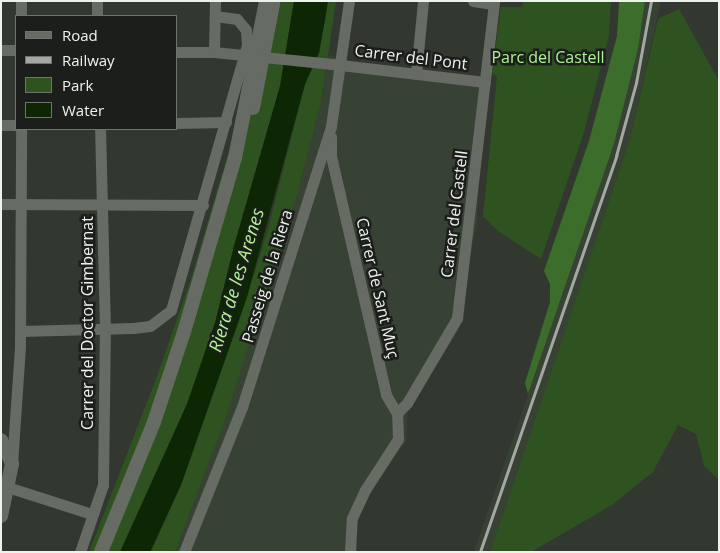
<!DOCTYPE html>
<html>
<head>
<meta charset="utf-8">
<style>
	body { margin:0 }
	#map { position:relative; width:720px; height:553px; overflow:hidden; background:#323830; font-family:"Open Sans",sans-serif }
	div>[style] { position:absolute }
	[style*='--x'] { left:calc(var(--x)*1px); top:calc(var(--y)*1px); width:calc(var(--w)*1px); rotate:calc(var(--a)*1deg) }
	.built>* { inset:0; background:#374134 }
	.green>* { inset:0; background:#2e5220 }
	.forest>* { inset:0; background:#3d6d2a }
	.water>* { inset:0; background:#0d2603 }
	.minor>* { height:11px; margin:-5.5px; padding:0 5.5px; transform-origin:5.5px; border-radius:5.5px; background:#666c64 }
	.tertiary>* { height:14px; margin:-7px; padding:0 7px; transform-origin:7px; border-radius:7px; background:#666c64 }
	.secondary>* { height:14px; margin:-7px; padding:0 7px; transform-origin:7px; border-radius:7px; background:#666c64 }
	.rail>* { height:2.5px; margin:-1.25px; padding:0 1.25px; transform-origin:1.25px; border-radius:1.25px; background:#a3a8a2 }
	span { translate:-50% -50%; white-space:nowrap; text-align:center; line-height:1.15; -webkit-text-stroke:5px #1c1e1b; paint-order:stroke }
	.street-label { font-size:16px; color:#eef2ed }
	.park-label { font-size:16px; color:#aef395 }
	.water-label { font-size:18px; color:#adf294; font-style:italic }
	.frame { position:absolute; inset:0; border:2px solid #eef2ed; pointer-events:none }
	.legend { position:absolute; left:15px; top:15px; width:162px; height:115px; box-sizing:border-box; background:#1c1e1b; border:1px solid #70736f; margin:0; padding:6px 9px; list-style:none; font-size:15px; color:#eef2ed }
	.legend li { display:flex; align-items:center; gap:10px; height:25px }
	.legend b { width:25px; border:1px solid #70736f }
</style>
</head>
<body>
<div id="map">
	<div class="built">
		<i style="clip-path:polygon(645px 1px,661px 1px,630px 139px,490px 552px,474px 552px,614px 144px,638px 49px)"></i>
		<i style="clip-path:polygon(329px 55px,357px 63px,485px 82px,477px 224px,457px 315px,458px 331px,408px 410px,406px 442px,373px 485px,353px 530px,355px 552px,175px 552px,224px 423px,296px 199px,321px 103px)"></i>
	</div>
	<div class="green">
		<i style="clip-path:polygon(259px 1px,294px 1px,280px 86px,234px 246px,215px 323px,187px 404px,120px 552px,89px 552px,156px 379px,191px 279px,232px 140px)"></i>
		<i style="clip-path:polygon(328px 1px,336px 1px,321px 103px,296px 199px,224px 423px,175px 552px,151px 552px,181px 485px,239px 321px,267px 233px,305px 84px,319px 53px)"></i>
		<i style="clip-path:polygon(523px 1px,611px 1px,609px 36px,584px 132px,541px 259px,499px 232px,483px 216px,497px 76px,492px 74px,501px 7px,522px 7px)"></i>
		<i style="clip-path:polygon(679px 9px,719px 81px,719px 480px,704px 466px,696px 434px,678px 425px,653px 472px,612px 505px,531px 552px,490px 552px,630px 139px,658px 19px)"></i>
	</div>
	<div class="forest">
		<i style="clip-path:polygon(619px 1px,645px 1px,638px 49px,614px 144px,528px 394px,525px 383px,550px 302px,550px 284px,544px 271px,589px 141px,617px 36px)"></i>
	</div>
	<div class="water">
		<i style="clip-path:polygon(294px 1px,328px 1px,326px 14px,319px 53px,305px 84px,247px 297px,181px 485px,150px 552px,120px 552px,187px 404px,215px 323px,234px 246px,280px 86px)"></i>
	</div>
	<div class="minor">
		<i style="--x:21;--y:1;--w:15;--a:90"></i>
		<i style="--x:97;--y:1;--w:15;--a:90"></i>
		<i style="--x:473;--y:1;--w:20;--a:9"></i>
		<i style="--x:1;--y:50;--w:15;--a:0"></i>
		<i style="--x:176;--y:52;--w:38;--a:0"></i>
		<i style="--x:214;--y:52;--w:119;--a:5.8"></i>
		<i style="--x:332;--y:64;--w:154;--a:6.7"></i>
		<i style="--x:214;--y:52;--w:51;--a:-88.9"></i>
		<i style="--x:416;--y:74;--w:73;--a:-84.5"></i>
		<i style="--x:176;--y:123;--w:50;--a:-1.1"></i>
		<i style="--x:1;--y:125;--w:15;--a:0"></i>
		<i style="--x:331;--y:137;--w:19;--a:90"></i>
		<i style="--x:331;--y:156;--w:245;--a:77"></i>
		<i style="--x:386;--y:395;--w:21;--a:59"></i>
		<i style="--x:1;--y:204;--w:202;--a:0.3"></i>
		<i style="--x:21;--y:331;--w:112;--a:-1.5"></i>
		<i style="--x:133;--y:328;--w:17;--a:-7"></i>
		<i style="--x:150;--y:326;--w:26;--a:-37"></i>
		<i style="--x:171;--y:310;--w:276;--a:-74"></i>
		<i style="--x:247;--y:45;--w:15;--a:-94"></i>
		<i style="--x:246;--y:30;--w:14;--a:-129"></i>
		<i style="--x:237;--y:19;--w:22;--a:-172"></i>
		<i style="--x:397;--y:413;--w:14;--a:-45"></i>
		<i style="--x:407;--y:403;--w:99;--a:-59.5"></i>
		<i style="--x:457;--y:318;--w:319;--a:-83.3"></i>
		<i style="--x:12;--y:464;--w:117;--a:-86.1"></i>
		<i style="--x:20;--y:347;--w:218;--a:-89.7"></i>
		<i style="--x:1;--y:485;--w:96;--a:17.7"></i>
		<i style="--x:80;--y:552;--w:71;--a:-71.1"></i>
		<i style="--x:103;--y:485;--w:155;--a:-89.3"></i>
		<i style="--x:105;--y:330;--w:201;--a:-91.4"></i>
		<i style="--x:184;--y:552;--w:156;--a:-68.2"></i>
		<i style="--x:242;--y:407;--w:295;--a:-72.4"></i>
		<i style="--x:331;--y:126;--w:126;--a:-81.8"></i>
		<i style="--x:350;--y:552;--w:34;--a:-87"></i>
		<i style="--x:352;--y:518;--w:31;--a:-65"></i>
		<i style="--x:365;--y:490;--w:61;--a:-57.1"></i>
		<i style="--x:398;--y:439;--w:26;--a:-92"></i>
	</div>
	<div class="tertiary">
		<i style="--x:1;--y:440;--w:26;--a:65"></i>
		<i style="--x:12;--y:464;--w:53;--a:101.9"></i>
	</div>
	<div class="secondary">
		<i style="--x:253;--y:108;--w:106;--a:-79.1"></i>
		<i style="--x:101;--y:552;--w:140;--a:-67.8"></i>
		<i style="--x:154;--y:422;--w:95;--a:-71.6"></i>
		<i style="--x:184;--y:332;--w:181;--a:-73.7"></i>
		<i style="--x:235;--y:158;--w:160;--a:-78.8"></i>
	</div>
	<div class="rail">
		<i style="--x:480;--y:552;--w:419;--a:-71"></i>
		<i style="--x:616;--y:156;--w:76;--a:-74.7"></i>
		<i style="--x:636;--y:83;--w:83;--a:-79.6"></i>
	</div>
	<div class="street-label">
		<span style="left:411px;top:57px;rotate:7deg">Carrer del Pont</span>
		<span style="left:454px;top:214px;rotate:-83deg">Carrer del Castell</span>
		<span style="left:267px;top:276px;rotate:-73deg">Passeig de la Riera</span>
		<span style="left:378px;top:288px;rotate:77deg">Carrer de Sant Muç</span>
		<span style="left:87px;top:323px;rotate:-90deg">Carrer del Doctor Gimbernat</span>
	</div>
	<div class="park-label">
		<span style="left:548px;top:57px">Parc del Castell</span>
	</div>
	<div class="water-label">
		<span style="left:236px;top:280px;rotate:-73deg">Riera de les Arenes</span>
	</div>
	<div class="frame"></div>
	<ul class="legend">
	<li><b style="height:6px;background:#666c64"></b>Road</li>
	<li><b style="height:6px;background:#a3a8a2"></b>Railway</li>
	<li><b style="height:14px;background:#2e5220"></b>Park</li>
	<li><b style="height:14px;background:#0d2603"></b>Water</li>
	</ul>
</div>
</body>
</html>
